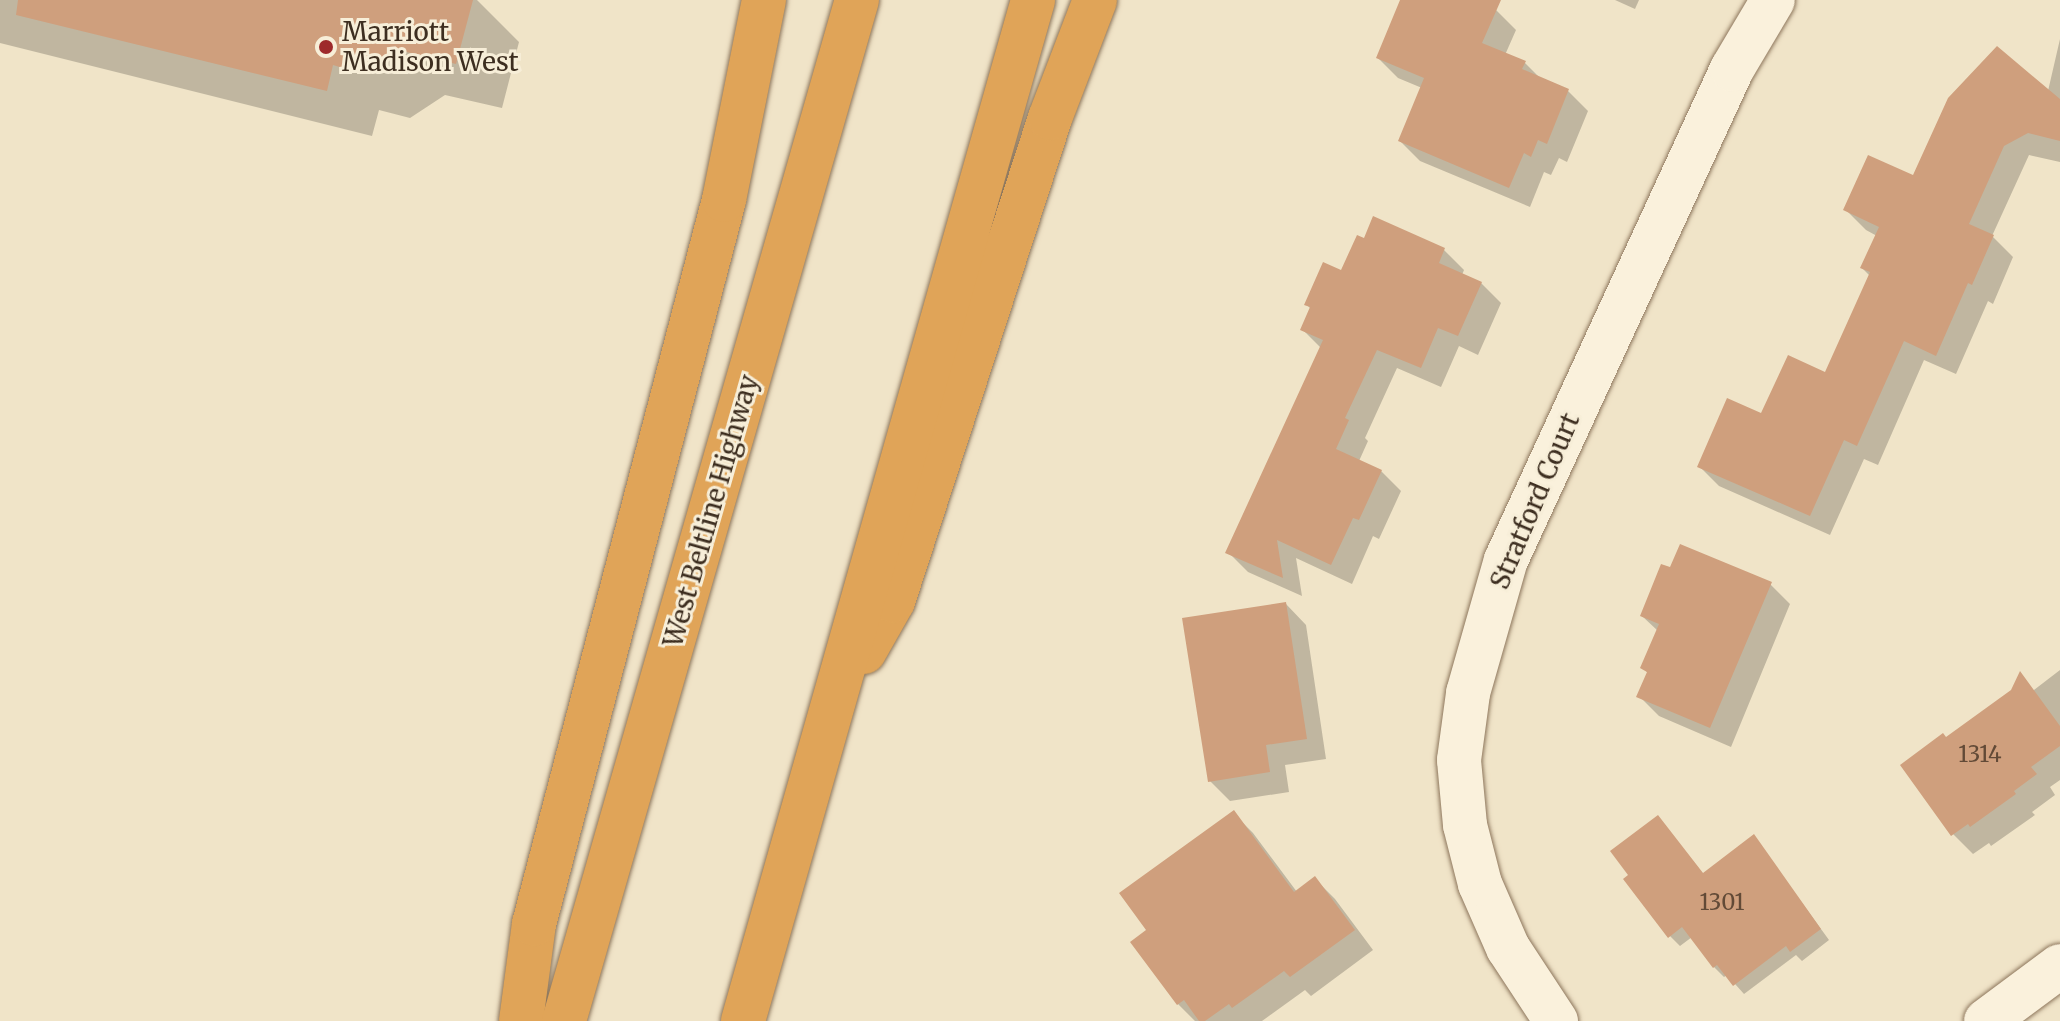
<!DOCTYPE html>
<html>
<head>
<meta charset="utf-8">
<style>
	body { margin:0 }
	#map { position:relative; width:2060px; height:1021px; overflow:hidden; background:#f0e4c8; font-family:Merriweather,serif }
	div>[style] { position:absolute }
	[style*='--x'] { left:calc(var(--x)*1px); top:calc(var(--y)*1px); width:calc(var(--w)*1px); rotate:calc(var(--a)*1deg) }
	.shadow>* { inset:0; background:#0003 }
	.building>* { inset:0; background:#cf9f7d }
	.roads { filter:drop-shadow(0 0 2px #8d765c) drop-shadow(0 0 2px #8d765c) }
	.street>* { height:44px; margin:-22px; padding:0 22px; transform-origin:22px; border-radius:22px; background:#faf1dc }
	.secondary>* { height:44px; margin:-22px; padding:0 22px; transform-origin:22px; border-radius:22px; background:#faf1dc }
	.highway>* { height:44px; margin:-22px; padding:0 22px; transform-origin:22px; border-radius:22px; background:#e0a458 }
	.dots>* { width:22px; height:22px; translate:-50% -50%; box-sizing:border-box; border:4px solid #f7eed8; border-radius:50% }
	span { translate:-50% -50%; white-space:nowrap; text-align:center; line-height:1.15; -webkit-text-stroke:6px #f7eed8; paint-order:stroke }
	.number-label { font-size:22px; color:#624a37 }
	.number-label span { -webkit-text-stroke-width:0 }
	.poi-label { font-size:26px; color:#3d2e20 }
	.left { translate:0 -50%; text-align:left }
	.street-label { font-size:26px; color:#3d2e20 }
</style>
</head>
<body>
<div id="map">
	<div class="shadow">
		<i style="clip-path:polygon(0 0,477px 0,519px 42px,502px 108px,445px 95px,410px 118px,379px 110px,372px 136px,0 43px)"></i>
		<i style="clip-path:polygon(1403px 0,1473px 0,1496px 10px,1516px 30px,1505px 55px,1525px 63px,1541px 79px,1568px 91px,1588px 111px,1567px 162px,1559px 158px,1551px 175px,1544px 172px,1530px 207px,1420px 161px,1400px 141px,1422px 88px,1398px 78px,1378px 58px)"></i>
		<i style="clip-path:polygon(1615px 0,1639px 0,1635px 9px)"></i>
		<i style="clip-path:polygon(2060px 39px,2060px 162px,2029px 155px,1992px 236px,2013px 257px,1993px 304px,1988px 301px,1956px 374px,1924px 360px,1878px 465px,1864px 459px,1830px 535px,1719px 486px,1699px 466px,1762px 416px,1826px 375px,1870px 276px,1862px 268px,1877px 236px,1866px 230px,1846px 210px,1914px 178px,2048px 91px)"></i>
		<i style="clip-path:polygon(1444px 250px,1464px 270px,1462px 275px,1481px 283px,1501px 303px,1478px 355px,1459px 346px,1441px 387px,1397px 368px,1365px 438px,1368px 441px,1359px 461px,1381px 471px,1401px 491px,1379px 539px,1373px 536px,1352px 584px,1296px 558px,1302px 596px,1248px 572px,1228px 552px,1321px 348px,1302px 329px,1311px 309px,1306px 304px,1342px 272px)"></i>
		<i style="clip-path:polygon(1770px 584px,1790px 604px,1731px 747px,1659px 716px,1639px 696px,1648px 673px,1643px 668px,1658px 631px,1642px 616px)"></i>
		<i style="clip-path:polygon(1286px 604px,1306px 625px,1326px 759px,1285px 765px,1289px 792px,1230px 801px,1210px 781px)"></i>
		<i style="clip-path:polygon(2060px 670px,2060px 780px,2050px 787px,2055px 795px,2032px 812px,2035px 815px,1991px 846px,1989px 843px,1973px 854px,1953px 834px,1947px 740px,2030px 693px)"></i>
		<i style="clip-path:polygon(1233px 813px,1253px 833px,1297px 892px,1315px 879px,1335px 899px,1373px 950px,1311px 996px,1305px 990px,1262px 1021px,1195px 1021px,1178px 1004px,1149px 931px)"></i>
		<i style="clip-path:polygon(1658px 817px,1704px 875px,1754px 837px,1829px 940px,1802px 961px,1796px 955px,1744px 994px,1727px 975px,1724px 977px,1714px 967px,1692px 937px,1680px 946px,1670px 936px)"></i>
	</div>
	<div class="building">
		<i style="clip-path:polygon(18px 0,473px 0,456px 64px,398px 50px,363px 74px,333px 65px,327px 91px,16px 15px)"></i>
		<i style="clip-path:polygon(1400px 0,1501px 0,1482px 43px,1526px 61px,1522px 69px,1569px 89px,1547px 144px,1538px 140px,1531px 157px,1524px 153px,1509px 188px,1398px 141px,1424px 78px,1376px 58px)"></i>
		<i style="clip-path:polygon(1997px 46px,2060px 99px,2060px 141px,2028px 133px,2004px 146px,1969px 224px,1994px 235px,1972px 285px,1968px 283px,1936px 356px,1904px 341px,1857px 446px,1844px 440px,1810px 516px,1697px 467px,1727px 398px,1761px 413px,1788px 355px,1825px 372px,1870px 272px,1860px 268px,1879px 227px,1843px 210px,1868px 155px,1913px 175px,1948px 98px)"></i>
		<i style="clip-path:polygon(1373px 216px,1445px 248px,1439px 263px,1482px 282px,1458px 336px,1438px 328px,1421px 368px,1377px 350px,1345px 418px,1349px 420px,1336px 449px,1382px 470px,1359px 520px,1353px 518px,1331px 565px,1277px 540px,1283px 578px,1225px 553px,1323px 340px,1300px 330px,1310px 307px,1304px 305px,1323px 262px,1341px 270px,1357px 235px,1364px 238px)"></i>
		<i style="clip-path:polygon(1680px 544px,1772px 582px,1710px 728px,1636px 697px,1647px 672px,1640px 668px,1659px 624px,1640px 616px,1661px 564px,1670px 567px)"></i>
		<i style="clip-path:polygon(1286px 602px,1307px 739px,1266px 745px,1270px 772px,1208px 782px,1182px 618px)"></i>
		<i style="clip-path:polygon(2020px 671px,2060px 726px,2060px 746px,2031px 767px,2037px 774px,2014px 791px,2016px 794px,1970px 827px,1968px 824px,1951px 836px,1900px 765px,1943px 733px,1946px 737px,2011px 690px)"></i>
		<i style="clip-path:polygon(1234px 810px,1294px 892px,1315px 876px,1355px 930px,1290px 977px,1284px 971px,1232px 1008px,1229px 1004px,1205px 1021px,1199px 1021px,1184px 1000px,1177px 1005px,1130px 942px,1146px 930px,1119px 893px)"></i>
		<i style="clip-path:polygon(1658px 815px,1703px 873px,1754px 834px,1821px 929px,1790px 952px,1786px 946px,1733px 986px,1717px 965px,1713px 968px,1682px 927px,1668px 938px,1623px 879px,1628px 875px,1610px 851px)"></i>
	</div>
	<div class="roads">
		<div class="street">
			<i style="--x:1556;--y:1021;--w:87;--a:-123.3"></i>
			<i style="--x:1508;--y:948;--w:70;--a:-113.6"></i>
			<i style="--x:1480;--y:884;--w:61;--a:-104.3"></i>
			<i style="--x:1465;--y:825;--w:65;--a:-95.3"></i>
			<i style="--x:1459;--y:760;--w:68;--a:-82.3"></i>
			<i style="--x:1468;--y:693;--w:138;--a:-74.1"></i>
			<i style="--x:1506;--y:560;--w:541;--a:-65.28"></i>
			<i style="--x:1732;--y:69;--w:80;--a:-59.3"></i>
		</div>
		<div class="secondary">
			<i style="--x:1986;--y:1021;--w:92;--a:-36.6"></i>
		</div>
		<div class="highway">
			<i style="--x:864;--y:652;--w:59;--a:-60.4"></i>
			<i style="--x:893;--y:601;--w:508;--a:-71.99"></i>
			<i style="--x:1050;--y:118;--w:126;--a:-69.1"></i>
			<i style="--x:521;--y:1021;--w:98;--a:-82.4"></i>
			<i style="--x:534;--y:924;--w:749;--a:-75.3"></i>
			<i style="--x:724;--y:200;--w:204;--a:-78.7"></i>
			<i style="--x:564;--y:1021;--w:1062;--a:-73.99"></i>
			<i style="--x:743;--y:1021;--w:1061;--a:-74.14"></i>
		</div>
	</div>
	<div class="dots">
		<i style="left:326px;top:47px;background:#9e2a2b"></i>
	</div>
	<div class="number-label">
		<span style="left:1980px;top:755px">1314</span>
		<span style="left:1722px;top:903px">1301</span>
	</div>
	<div class="poi-label">
		<span class="left" style="left:342px;top:47px">Marriott<br>Madison West</span>
	</div>
	<div class="street-label">
		<span style="left:1535px;top:501px;rotate:-67deg">Stratford Court</span>
		<span style="left:711px;top:511px;rotate:-74deg">West Beltline Highway</span>
	</div>
</div>
</body>
</html>
